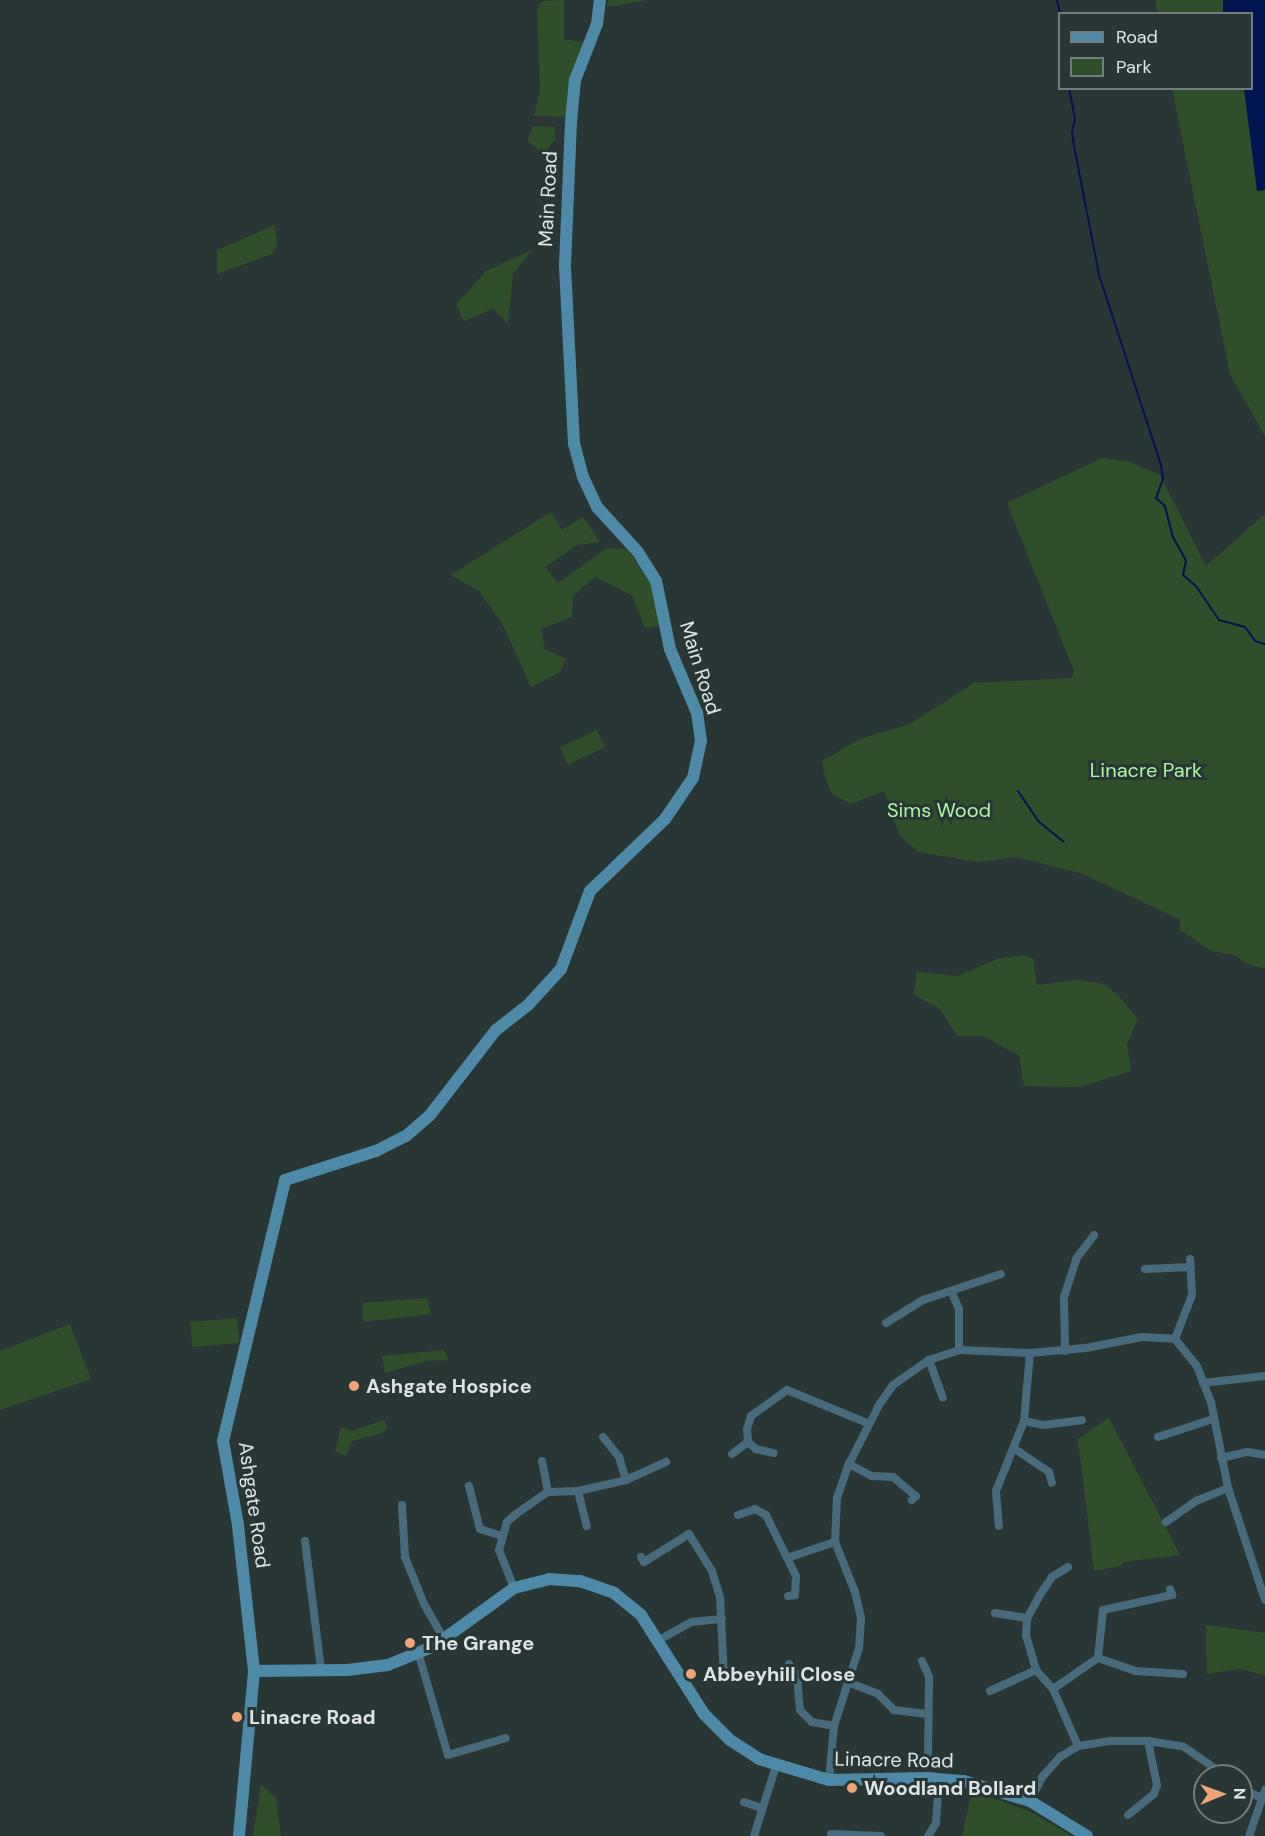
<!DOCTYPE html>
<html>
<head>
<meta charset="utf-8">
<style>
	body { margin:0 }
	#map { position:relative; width:1265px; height:1836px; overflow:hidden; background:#293636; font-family:"DM Sans",sans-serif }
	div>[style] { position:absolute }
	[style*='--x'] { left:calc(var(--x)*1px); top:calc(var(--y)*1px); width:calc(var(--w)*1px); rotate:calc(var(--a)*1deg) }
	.green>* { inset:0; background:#2f4f2a; transform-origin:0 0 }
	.water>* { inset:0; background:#00144f }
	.stream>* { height:2px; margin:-1px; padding:0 1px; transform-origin:1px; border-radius:1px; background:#00144f }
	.street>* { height:8px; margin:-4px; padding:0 4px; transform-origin:4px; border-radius:4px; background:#476b7d }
	.secondary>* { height:12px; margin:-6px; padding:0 6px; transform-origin:6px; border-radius:6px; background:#4e8aa7 }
	.dots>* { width:16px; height:16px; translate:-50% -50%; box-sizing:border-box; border:3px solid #293636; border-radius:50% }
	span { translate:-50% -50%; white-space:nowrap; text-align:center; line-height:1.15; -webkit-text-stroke:6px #293636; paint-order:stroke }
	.street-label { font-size:20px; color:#dce4e5 }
	.park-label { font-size:20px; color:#acfaa0 }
	.poi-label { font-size:20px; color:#dce4e5; font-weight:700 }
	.left { translate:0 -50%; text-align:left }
	.legend { position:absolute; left:1058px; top:12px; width:195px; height:78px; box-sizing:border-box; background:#293636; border:2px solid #717c7c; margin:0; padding:8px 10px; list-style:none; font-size:18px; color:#dce4e5 }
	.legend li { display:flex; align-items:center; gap:12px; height:30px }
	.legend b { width:30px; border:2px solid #717c7c }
	.north { position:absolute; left:1193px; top:1764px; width:60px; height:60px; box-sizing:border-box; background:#293636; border:2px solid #717c7c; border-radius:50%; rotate:89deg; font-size:16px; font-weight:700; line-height:24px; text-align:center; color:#dce4e5 }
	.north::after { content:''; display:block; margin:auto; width:21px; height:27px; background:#efa376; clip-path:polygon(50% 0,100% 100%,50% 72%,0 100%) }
</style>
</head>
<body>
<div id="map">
	<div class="green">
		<i style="clip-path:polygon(564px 0,564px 39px,586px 43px,570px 117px,534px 116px,540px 90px,537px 10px,542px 1px)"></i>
		<i style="clip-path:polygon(608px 0,648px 0,607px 7px)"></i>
		<i style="clip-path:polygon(1155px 0,1265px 0,1265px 436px,1230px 374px,1172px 89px,1252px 88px,1252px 14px,1158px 13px)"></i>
		<i style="clip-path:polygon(533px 126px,555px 127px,555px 139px,544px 154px,527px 141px)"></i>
		<i style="clip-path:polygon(275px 225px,277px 245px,272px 254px,217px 274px,217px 250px)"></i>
		<i style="clip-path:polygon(532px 250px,513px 274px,508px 323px,493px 309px,464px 321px,456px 305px,486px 271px)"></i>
		<i style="clip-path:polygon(1102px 458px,1130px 462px,1160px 475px,1206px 566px,1265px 514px,1265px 968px,1251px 966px,1234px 955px,1211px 951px,1179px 929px,1181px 920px,1083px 874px,1016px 857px,978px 862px,918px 852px,900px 836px,884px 791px,851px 804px,832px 794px,825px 777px,822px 761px,860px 739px,910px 724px,974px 683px,1072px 678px,1074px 671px,1007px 503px)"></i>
		<i style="clip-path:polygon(551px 512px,562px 530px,583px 517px,600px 542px,577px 545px,545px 567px,558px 583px,607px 548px,627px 549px,654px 588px,661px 626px,645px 628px,632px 595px,595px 577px,573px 596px,572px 617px,541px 629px,545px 649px,566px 659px,560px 672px,531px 687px,502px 623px,479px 591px,451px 575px)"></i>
		<i style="left:597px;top:730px;width:19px;height:41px;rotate:65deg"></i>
		<i style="clip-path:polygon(1023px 955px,1033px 959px,1037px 985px,1078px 980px,1104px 984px,1117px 994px,1138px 1019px,1127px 1044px,1131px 1071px,1080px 1087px,1024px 1086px,1019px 1055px,983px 1036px,957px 1036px,940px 1009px,914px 995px,917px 972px,958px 976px,997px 959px)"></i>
		<i style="clip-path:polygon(427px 1298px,431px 1314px,363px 1322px,362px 1303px)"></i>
		<i style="left:237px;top:1318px;width:25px;height:47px;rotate:85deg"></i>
		<i style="clip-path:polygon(70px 1324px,91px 1379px,0 1410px,0 1351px)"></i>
		<i style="clip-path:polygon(444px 1350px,448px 1360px,426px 1361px,385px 1373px,382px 1356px)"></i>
		<i style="clip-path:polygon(1109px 1418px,1180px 1555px,1123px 1562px,1121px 1566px,1094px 1571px,1078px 1439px)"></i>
		<i style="clip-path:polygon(384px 1420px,387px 1427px,383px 1433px,352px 1441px,346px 1456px,335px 1451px,341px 1427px,352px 1431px)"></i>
		<i style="clip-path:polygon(1206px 1625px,1265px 1633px,1265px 1675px,1239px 1669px,1207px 1674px)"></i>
		<i style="clip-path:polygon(261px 1785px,276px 1798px,281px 1836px,253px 1836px)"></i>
		<i style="clip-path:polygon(972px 1790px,1031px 1812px,1072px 1836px,962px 1836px)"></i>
	</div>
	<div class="water">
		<i style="clip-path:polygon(1223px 0,1265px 0,1265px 190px,1257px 191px,1244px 89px,1252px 88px,1252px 14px,1223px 13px)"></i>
	</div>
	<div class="stream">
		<i style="--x:1057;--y:0;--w:14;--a:78"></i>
		<i style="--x:1069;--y:88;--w:32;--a:79"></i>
		<i style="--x:1075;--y:119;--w:13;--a:103"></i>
		<i style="--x:1072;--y:132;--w:14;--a:82"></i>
		<i style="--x:1074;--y:146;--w:131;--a:79"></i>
		<i style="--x:1099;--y:275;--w:200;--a:71.9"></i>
		<i style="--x:1161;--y:465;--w:14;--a:82"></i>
		<i style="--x:1163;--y:479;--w:20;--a:110"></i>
		<i style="--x:1156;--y:498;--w:12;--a:42"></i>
		<i style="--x:1165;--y:506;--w:32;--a:76"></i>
		<i style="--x:1173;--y:537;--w:26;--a:61"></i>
		<i style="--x:1186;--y:560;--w:15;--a:101"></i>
		<i style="--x:1183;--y:575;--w:17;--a:40"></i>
		<i style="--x:1196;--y:586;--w:41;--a:55.9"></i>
		<i style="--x:1219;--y:620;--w:27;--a:15"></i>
		<i style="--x:1245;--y:627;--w:17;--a:54"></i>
		<i style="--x:1255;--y:641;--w:10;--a:17"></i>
		<i style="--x:1018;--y:791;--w:36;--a:56"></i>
		<i style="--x:1038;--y:821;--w:33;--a:39"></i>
	</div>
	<div class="street">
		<i style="--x:1145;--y:1269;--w:46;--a:-2.5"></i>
		<i style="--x:951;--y:1291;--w:20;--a:66"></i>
		<i style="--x:959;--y:1309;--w:41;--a:90"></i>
		<i style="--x:886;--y:1323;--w:44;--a:-31.9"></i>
		<i style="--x:923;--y:1300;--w:82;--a:-18.4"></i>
		<i style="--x:1175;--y:1339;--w:47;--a:-68.9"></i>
		<i style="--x:1192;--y:1295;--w:36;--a:-93"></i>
		<i style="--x:1065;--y:1351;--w:54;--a:-91.1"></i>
		<i style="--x:1064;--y:1297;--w:40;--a:-72"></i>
		<i style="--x:1076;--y:1259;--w:30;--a:-53"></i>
		<i style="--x:929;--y:1360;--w:40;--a:69.8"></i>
		<i style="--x:1203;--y:1383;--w:62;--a:-6.4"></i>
		<i style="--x:1024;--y:1421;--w:19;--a:12"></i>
		<i style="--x:1043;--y:1425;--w:39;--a:-7"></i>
		<i style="--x:603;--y:1437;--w:26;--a:51"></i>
		<i style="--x:619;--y:1457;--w:24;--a:73"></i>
		<i style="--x:1158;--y:1437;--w:58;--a:-18.1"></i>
		<i style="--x:748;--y:1442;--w:11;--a:41"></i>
		<i style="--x:756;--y:1449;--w:18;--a:13"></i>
		<i style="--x:1015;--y:1449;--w:41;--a:34.1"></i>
		<i style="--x:1049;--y:1472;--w:11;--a:75"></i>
		<i style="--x:732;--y:1454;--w:20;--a:-37"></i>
		<i style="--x:748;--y:1442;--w:13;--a:-94"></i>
		<i style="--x:747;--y:1429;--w:14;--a:-73"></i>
		<i style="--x:751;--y:1416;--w:44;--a:-35.8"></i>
		<i style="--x:787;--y:1390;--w:87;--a:22.4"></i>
		<i style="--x:1221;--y:1458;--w:27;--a:-13"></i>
		<i style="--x:1247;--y:1452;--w:18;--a:9"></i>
		<i style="--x:542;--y:1461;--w:32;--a:79"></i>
		<i style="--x:849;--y:1464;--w:26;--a:28"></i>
		<i style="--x:872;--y:1476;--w:21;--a:3"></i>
		<i style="--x:893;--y:1477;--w:30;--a:40"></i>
		<i style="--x:916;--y:1496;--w:6;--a:135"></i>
		<i style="--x:469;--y:1486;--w:44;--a:75.7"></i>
		<i style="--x:480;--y:1529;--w:22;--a:18"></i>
		<i style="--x:578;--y:1491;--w:36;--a:76"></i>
		<i style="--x:402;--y:1505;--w:52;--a:86.7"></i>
		<i style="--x:405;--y:1557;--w:51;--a:68"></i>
		<i style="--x:424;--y:1604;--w:40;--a:60.3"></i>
		<i style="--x:738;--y:1515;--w:18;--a:-19"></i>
		<i style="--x:755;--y:1509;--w:13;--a:29"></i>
		<i style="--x:766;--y:1515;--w:68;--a:63.8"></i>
		<i style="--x:796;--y:1576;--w:19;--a:93"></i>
		<i style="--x:795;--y:1595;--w:7;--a:172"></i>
		<i style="--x:1166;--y:1522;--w:37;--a:-35"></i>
		<i style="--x:1196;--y:1501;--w:35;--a:-22"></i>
		<i style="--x:999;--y:1526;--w:35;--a:-95"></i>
		<i style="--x:996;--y:1491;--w:75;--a:-68.2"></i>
		<i style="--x:1024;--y:1421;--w:68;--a:-85"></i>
		<i style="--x:305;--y:1541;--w:130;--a:82.9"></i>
		<i style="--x:641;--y:1557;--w:6;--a:59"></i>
		<i style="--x:644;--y:1562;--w:53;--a:-31.9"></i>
		<i style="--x:689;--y:1534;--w:44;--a:58.1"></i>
		<i style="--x:712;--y:1571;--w:28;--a:73"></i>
		<i style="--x:720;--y:1598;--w:78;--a:87.1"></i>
		<i style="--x:724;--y:1676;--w:5;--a:0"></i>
		<i style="--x:787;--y:1558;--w:51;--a:-18.4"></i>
		<i style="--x:1068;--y:1567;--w:19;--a:148"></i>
		<i style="--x:1052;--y:1577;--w:22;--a:124"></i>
		<i style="--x:1040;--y:1595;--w:26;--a:119"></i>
		<i style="--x:1027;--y:1618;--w:17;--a:93"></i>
		<i style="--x:1026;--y:1635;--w:36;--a:74"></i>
		<i style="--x:1036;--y:1670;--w:25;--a:48"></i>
		<i style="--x:1053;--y:1689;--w:62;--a:66.3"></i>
		<i style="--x:514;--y:1588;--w:41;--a:-111.5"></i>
		<i style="--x:499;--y:1550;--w:29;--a:-74"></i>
		<i style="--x:507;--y:1522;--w:12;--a:-42"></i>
		<i style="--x:516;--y:1514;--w:39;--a:-35"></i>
		<i style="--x:548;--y:1492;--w:30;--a:-2"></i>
		<i style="--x:578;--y:1491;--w:49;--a:-12.9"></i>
		<i style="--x:626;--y:1480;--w:44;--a:-24.2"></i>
		<i style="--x:995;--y:1613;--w:32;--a:9"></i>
		<i style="--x:659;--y:1640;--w:38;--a:-29"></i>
		<i style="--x:692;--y:1622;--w:30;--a:-6"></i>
		<i style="--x:418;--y:1652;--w:107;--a:73.8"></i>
		<i style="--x:448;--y:1755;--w:60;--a:-16.3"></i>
		<i style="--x:1098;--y:1658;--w:39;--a:19"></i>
		<i style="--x:1135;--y:1671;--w:48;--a:3.6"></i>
		<i style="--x:922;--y:1661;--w:17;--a:66"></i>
		<i style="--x:929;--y:1677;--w:78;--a:90.7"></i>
		<i style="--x:789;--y:1664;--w:14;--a:56"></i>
		<i style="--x:797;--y:1676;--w:34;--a:85"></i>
		<i style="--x:800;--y:1710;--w:17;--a:45"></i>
		<i style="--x:812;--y:1722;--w:22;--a:10"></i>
		<i style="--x:850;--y:1683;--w:30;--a:21"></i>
		<i style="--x:878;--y:1694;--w:23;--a:45"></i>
		<i style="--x:894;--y:1710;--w:33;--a:7"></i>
		<i style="--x:1053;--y:1689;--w:55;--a:-34.6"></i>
		<i style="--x:1098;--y:1658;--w:48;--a:-84.1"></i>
		<i style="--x:1103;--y:1610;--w:71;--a:-12.3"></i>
		<i style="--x:1172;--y:1595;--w:6;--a:-108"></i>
		<i style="--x:990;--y:1691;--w:51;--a:-24.5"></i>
		<i style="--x:829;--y:1780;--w:54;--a:-84.7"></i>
		<i style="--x:834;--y:1726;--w:82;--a:-72.2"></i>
		<i style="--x:859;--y:1648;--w:30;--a:-86"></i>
		<i style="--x:861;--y:1618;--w:27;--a:-103"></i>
		<i style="--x:855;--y:1592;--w:54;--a:-111.8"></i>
		<i style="--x:835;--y:1542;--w:44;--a:-87.4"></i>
		<i style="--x:837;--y:1498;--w:36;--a:-71"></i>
		<i style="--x:849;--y:1464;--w:66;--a:-63"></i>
		<i style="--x:879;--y:1405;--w:24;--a:-55"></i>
		<i style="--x:893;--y:1385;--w:44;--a:-34.8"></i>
		<i style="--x:929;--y:1360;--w:32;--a:-18"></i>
		<i style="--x:959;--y:1350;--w:71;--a:2.4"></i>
		<i style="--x:1030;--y:1353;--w:56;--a:-5.1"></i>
		<i style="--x:1086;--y:1348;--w:57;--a:-11.1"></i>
		<i style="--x:1142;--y:1337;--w:33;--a:3"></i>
		<i style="--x:1175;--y:1339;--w:35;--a:51"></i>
		<i style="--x:1197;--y:1366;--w:39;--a:69"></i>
		<i style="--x:1211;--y:1402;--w:88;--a:78.8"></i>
		<i style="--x:1228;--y:1488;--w:118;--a:71.7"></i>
		<i style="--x:1241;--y:1789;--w:23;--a:23"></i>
		<i style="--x:1030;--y:1801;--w:28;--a:-63"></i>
		<i style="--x:1043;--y:1776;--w:25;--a:-48"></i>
		<i style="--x:1060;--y:1757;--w:21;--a:-31"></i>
		<i style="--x:1078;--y:1746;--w:33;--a:-9"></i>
		<i style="--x:1111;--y:1741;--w:37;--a:0"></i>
		<i style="--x:1148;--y:1741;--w:36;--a:9"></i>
		<i style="--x:1184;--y:1747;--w:51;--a:34.6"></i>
		<i style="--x:744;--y:1802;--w:18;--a:19"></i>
		<i style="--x:1128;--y:1815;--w:33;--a:-39"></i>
		<i style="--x:1154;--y:1794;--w:9;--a:-72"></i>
		<i style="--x:1157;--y:1785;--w:45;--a:-101.6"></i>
		<i style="--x:831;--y:1834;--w:50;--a:2.3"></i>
		<i style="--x:754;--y:1836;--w:73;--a:-72.6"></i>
		<i style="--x:928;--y:1836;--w:15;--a:-58"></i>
		<i style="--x:936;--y:1823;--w:45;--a:-86.2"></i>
		<i style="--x:1249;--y:1836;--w:49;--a:-70.8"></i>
	</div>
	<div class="secondary">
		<i style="--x:254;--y:1671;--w:93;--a:-0.6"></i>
		<i style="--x:347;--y:1670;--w:41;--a:-7"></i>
		<i style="--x:388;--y:1665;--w:50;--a:-22.4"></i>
		<i style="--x:434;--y:1646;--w:99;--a:-35.9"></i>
		<i style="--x:514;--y:1588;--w:36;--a:-14"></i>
		<i style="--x:549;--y:1579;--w:31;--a:4"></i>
		<i style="--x:580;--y:1581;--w:36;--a:19"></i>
		<i style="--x:614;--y:1593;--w:35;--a:39"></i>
		<i style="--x:641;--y:1615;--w:117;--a:57.5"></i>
		<i style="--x:704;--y:1714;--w:37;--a:45"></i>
		<i style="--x:730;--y:1740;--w:35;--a:33"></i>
		<i style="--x:759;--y:1759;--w:73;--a:16.7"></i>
		<i style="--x:829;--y:1780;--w:98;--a:-1.2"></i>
		<i style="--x:927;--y:1778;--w:37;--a:5"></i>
		<i style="--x:964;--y:1781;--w:69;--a:16.9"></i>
		<i style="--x:1030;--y:1801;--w:67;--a:31.6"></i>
		<i style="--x:239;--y:1836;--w:166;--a:-84.8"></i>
		<i style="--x:254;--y:1671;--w:147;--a:-96.3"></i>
		<i style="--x:238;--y:1525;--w:85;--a:-100.1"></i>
		<i style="--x:223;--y:1441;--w:268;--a:-76.6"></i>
		<i style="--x:285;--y:1180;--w:96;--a:-17.7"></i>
		<i style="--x:376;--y:1151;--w:34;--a:-27"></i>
		<i style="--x:406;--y:1136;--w:32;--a:-41"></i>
		<i style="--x:430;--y:1115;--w:108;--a:-52.2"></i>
		<i style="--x:496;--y:1030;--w:41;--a:-38"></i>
		<i style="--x:528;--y:1005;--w:49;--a:-47.5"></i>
		<i style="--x:561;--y:969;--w:83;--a:-69.6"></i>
		<i style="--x:590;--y:891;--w:104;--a:-43.8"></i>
		<i style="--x:665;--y:819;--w:50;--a:-55.7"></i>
		<i style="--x:693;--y:778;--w:38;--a:-78"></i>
		<i style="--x:701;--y:741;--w:28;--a:-98"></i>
		<i style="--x:697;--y:713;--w:69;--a:-112.9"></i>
		<i style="--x:670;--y:649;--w:69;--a:-101.6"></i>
		<i style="--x:656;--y:581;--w:34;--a:-122"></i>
		<i style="--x:638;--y:552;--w:61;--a:-132.3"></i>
		<i style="--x:597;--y:507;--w:33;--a:-115"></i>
		<i style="--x:583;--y:477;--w:34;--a:-105"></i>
		<i style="--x:574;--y:444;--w:179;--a:-92.9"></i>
		<i style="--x:565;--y:265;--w:143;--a:-87.6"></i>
		<i style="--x:571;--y:122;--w:42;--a:-84.6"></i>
		<i style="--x:575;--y:80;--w:60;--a:-68.6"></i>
		<i style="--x:597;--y:24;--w:24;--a:-83"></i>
	</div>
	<div class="dots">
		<i style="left:354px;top:1386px;background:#efa376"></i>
		<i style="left:410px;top:1643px;background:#efa376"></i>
		<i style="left:691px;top:1674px;background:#efa376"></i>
		<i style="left:237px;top:1717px;background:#efa376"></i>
		<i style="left:852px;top:1788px;background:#efa376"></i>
	</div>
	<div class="street-label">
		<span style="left:548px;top:199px;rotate:-87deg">Main Road</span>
		<span style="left:700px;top:668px;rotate:73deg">Main Road</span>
		<span style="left:254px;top:1505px;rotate:82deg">Ashgate Road</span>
		<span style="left:894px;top:1760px;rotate:1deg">Linacre Road</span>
	</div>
	<div class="park-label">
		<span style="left:1146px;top:770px">Linacre Park</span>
		<span style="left:939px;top:810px">Sims Wood</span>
	</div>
	<div class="poi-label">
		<span class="left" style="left:366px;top:1386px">Ashgate Hospice</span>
		<span class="left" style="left:422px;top:1643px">The Grange</span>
		<span class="left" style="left:703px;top:1674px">Abbeyhill Close</span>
		<span class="left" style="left:249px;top:1717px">Linacre Road</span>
		<span class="left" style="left:864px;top:1788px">Woodland Bollard</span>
	</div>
	<ul class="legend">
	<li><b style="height:8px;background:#4e8aa7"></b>Road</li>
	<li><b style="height:16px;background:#2f4f2a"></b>Park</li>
	</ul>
	<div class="north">N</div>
</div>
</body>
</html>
